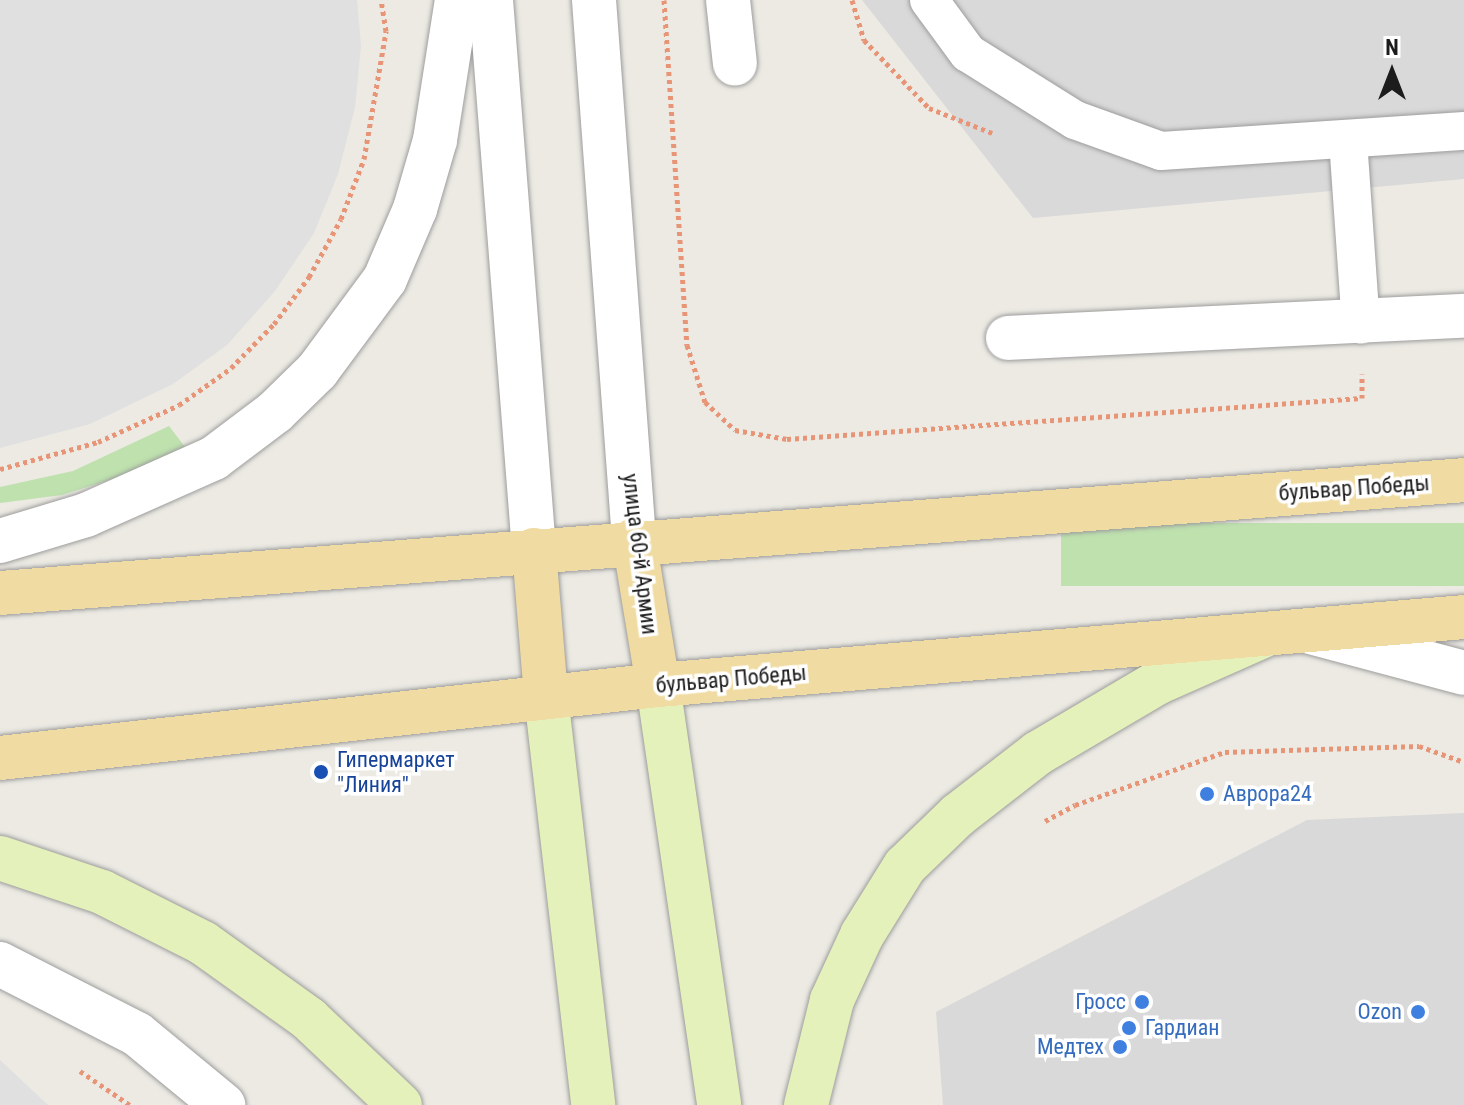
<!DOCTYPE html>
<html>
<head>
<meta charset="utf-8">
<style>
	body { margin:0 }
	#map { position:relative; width:1464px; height:1105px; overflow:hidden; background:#eceae3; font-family:"Roboto Condensed",sans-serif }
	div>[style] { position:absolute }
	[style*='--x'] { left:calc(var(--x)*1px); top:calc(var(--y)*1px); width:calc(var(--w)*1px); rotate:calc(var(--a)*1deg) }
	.residential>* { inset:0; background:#dad9d9 }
	.grass>* { inset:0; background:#bee1ae; transform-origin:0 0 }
	.parking>* { inset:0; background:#e0e0e0 }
	.path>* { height:5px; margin-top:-2.5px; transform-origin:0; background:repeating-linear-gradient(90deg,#e89577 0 4px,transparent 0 8px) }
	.roads { filter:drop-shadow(0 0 2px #9d9d9d) drop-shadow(0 0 2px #9d9d9d) }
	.service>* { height:38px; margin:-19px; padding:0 19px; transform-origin:19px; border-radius:19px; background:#fff }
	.minor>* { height:44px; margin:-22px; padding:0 22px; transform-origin:22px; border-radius:22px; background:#fff }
	.tertiary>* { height:44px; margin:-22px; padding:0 22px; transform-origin:22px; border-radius:22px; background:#fff }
	.secondary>* { height:44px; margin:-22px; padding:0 22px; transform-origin:22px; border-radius:22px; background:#e5f1bb }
	.primary>* { height:44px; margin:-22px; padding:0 22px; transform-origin:22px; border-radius:22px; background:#f0dca3 }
	.dots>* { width:22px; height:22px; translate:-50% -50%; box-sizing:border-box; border:4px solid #fff; border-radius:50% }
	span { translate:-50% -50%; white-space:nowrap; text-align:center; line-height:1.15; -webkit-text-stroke:7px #fff; paint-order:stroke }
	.street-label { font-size:22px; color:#1c1c1c }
	.transit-label { font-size:22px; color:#164399 }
	.left { translate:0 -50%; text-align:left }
	.shop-label { font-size:22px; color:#366cbe }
	.right { translate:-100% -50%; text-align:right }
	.north { position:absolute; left:1352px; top:32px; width:80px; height:80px; -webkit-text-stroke:6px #fff; paint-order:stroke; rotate:0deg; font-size:22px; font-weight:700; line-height:32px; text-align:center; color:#1c1c1c }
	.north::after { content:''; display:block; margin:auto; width:28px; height:36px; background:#1c1c1c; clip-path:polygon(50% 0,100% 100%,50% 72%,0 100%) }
</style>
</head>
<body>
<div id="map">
	<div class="residential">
		<i style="clip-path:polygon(862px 0,1464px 0,1464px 179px,1033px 218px)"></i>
		<i style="clip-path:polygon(1464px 813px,1464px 1105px,943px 1105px,936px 1012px,1307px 820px)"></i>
	</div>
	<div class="grass">
		<i style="clip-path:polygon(169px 426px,185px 447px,116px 478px,62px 495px,0 503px,0 487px,73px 471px)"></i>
		<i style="left:1464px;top:523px;width:63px;height:403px;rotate:90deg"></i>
	</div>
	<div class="parking">
		<i style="clip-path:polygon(0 0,357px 0,361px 46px,355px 107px,338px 174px,314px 233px,275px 291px,227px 345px,173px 384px,90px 424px,0 448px)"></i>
		<i style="clip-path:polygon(0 1060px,48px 1105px,0 1105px)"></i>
	</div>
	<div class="path">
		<i style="--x:664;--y:0;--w:346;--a:86.2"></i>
		<i style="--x:687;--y:345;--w:60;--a:72.5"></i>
		<i style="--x:705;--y:402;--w:41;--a:43"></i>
		<i style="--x:735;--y:430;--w:53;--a:9.8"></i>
		<i style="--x:787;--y:439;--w:576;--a:-4.08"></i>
		<i style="--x:1362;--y:398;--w:24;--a:-90"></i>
		<i style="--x:852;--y:0;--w:42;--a:73.3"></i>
		<i style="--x:864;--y:40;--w:94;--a:46.3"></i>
		<i style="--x:929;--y:108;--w:68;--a:21.6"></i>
		<i style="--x:0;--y:469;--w:102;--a:-15.4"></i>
		<i style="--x:98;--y:442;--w:89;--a:-24.6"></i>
		<i style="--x:179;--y:405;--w:64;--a:-35.4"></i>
		<i style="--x:231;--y:368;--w:62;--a:-45.7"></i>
		<i style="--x:274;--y:324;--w:59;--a:-53.3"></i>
		<i style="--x:309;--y:277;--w:66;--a:-61.1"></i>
		<i style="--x:341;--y:219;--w:64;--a:-69"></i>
		<i style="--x:364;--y:159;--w:130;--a:-80.2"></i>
		<i style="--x:386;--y:31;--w:31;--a:-99"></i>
		<i style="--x:1045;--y:821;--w:34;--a:-28"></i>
		<i style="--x:1075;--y:805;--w:159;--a:-19.5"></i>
		<i style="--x:1225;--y:752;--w:194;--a:-1.8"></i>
		<i style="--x:1419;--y:746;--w:48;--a:19.6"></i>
		<i style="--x:80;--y:1071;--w:60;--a:34.2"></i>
	</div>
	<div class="roads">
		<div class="service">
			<i style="--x:929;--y:0;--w:66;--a:53.7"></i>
			<i style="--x:968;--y:53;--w:126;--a:32.1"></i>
			<i style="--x:1075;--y:120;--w:91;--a:19.8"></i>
			<i style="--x:1161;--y:151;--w:304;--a:-3.8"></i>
			<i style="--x:1348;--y:140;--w:185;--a:86"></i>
		</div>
		<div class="minor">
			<i style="--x:728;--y:0;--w:64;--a:83.8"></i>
			<i style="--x:1008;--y:338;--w:457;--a:-2.8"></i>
			<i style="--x:1310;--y:632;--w:159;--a:14.9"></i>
			<i style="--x:0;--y:964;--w:154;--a:27.1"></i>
			<i style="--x:137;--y:1034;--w:112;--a:39.5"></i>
		</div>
		<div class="tertiary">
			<i style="--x:491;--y:0;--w:552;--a:85.53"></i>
			<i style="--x:594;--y:0;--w:541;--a:85.76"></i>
			<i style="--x:0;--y:541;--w:90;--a:-16.8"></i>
			<i style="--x:86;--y:515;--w:140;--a:-24"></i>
			<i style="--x:214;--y:458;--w:76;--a:-37"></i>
			<i style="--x:275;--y:412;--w:59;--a:-44.3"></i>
			<i style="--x:317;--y:371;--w:114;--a:-53.5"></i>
			<i style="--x:385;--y:279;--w:76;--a:-66.8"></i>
			<i style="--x:415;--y:209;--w:72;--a:-73.8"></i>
			<i style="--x:435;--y:140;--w:142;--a:-81.1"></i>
		</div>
		<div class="secondary">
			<i style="--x:658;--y:685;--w:424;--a:81.7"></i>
			<i style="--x:546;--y:696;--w:412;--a:83.4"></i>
			<i style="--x:0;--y:858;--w:108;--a:18.4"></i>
			<i style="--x:102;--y:892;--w:113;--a:26.8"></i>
			<i style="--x:203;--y:943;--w:130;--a:35.6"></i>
			<i style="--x:309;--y:1019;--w:125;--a:43.4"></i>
			<i style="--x:806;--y:1105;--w:108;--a:-76.1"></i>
			<i style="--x:832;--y:1000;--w:72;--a:-65.2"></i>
			<i style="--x:862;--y:935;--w:81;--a:-58.1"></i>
			<i style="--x:905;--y:866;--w:74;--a:-43.9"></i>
			<i style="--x:958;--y:815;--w:101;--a:-37.8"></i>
			<i style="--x:1038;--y:753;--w:138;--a:-30.5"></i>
			<i style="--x:1157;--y:683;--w:116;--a:-23.9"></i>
		</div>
		<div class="primary">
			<i style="--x:634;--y:540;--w:147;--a:80.6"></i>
			<i style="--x:534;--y:550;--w:146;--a:85.3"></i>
			<i style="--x:0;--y:593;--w:1468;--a:-4.41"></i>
			<i style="--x:0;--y:758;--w:662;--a:-6.33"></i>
			<i style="--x:658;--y:685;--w:809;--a:-4.82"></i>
		</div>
	</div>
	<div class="dots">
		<i style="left:321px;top:772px;background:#1a4fb4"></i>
		<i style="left:1207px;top:794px;background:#3f7fe0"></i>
		<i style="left:1142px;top:1002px;background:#3f7fe0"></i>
		<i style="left:1418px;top:1012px;background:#3f7fe0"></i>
		<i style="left:1129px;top:1028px;background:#3f7fe0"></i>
		<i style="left:1120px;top:1047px;background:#3f7fe0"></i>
	</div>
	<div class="street-label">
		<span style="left:1354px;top:488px;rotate:-4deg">бульвар Победы</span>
		<span style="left:640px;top:554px;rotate:83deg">улица 60-й Армии</span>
		<span style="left:731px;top:679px;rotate:-5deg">бульвар Победы</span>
	</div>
	<div class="transit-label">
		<span class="left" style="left:337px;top:772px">Гипермаркет<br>"Линия"</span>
	</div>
	<div class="shop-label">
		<span class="left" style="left:1223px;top:794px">Аврора24</span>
		<span class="right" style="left:1126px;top:1002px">Гросс</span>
		<span class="right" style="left:1402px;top:1012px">Ozon</span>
		<span class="left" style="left:1145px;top:1028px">Гардиан</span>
		<span class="right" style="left:1104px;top:1047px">Медтех</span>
	</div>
	<div class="north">N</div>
</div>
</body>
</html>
